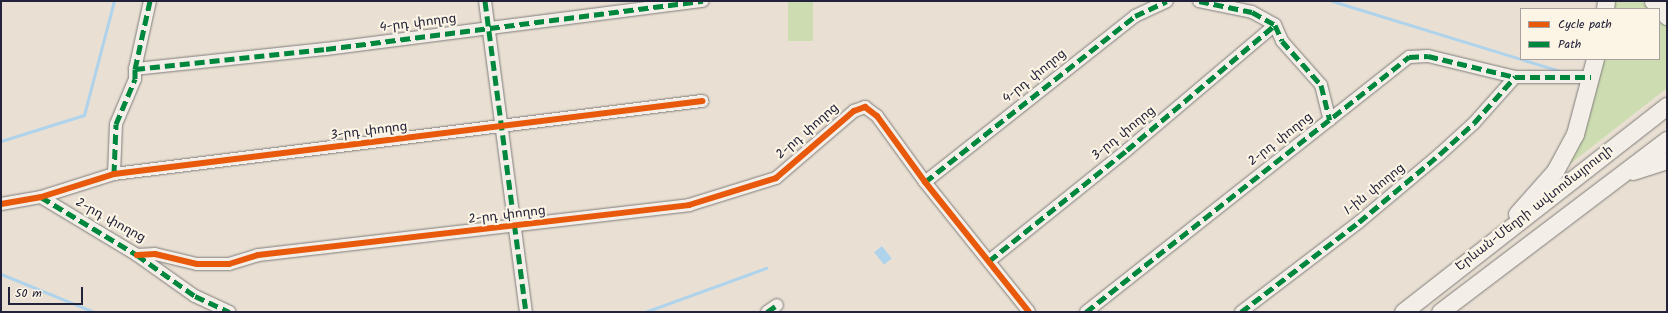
<!DOCTYPE html>
<html>
<head>
<meta charset="utf-8">
<style>
	body { margin:0 }
	#map { position:relative; width:1668px; height:313px; overflow:hidden; background:#e9e0d3; font-family:Kalam,"Noto Sans Armenian",sans-serif }
	div>[style] { position:absolute }
	[style*='--x'] { left:calc(var(--x)*1px); top:calc(var(--y)*1px); width:calc(var(--w)*1px); rotate:calc(var(--a)*1deg) }
	.green>* { inset:0; background:#cdddb1; transform-origin:0 0 }
	.water>* { inset:0; background:#b0d3ec; transform-origin:0 0 }
	.stream>* { height:3px; margin:-1.5px; padding:0 1.5px; transform-origin:1.5px; border-radius:1.5px; background:#b0d3ec }
	.roads { filter:drop-shadow(0 0 1px #807c7b) drop-shadow(0 0 1px #807c7b) }
	.minor>* { height:12px; margin:-6px; padding:0 6px; transform-origin:6px; border-radius:6px; background:#f3efe8 }
	.highway>* { height:17px; margin:-8.5px; padding:0 8.5px; transform-origin:8.5px; border-radius:8.5px; background:#f3efe8 }
	.quiet>* { height:5px; margin-top:-2.5px; transform-origin:0; background:repeating-linear-gradient(90deg,#00873e 0 10px,transparent 0 15px) }
	.cycleway>* { height:6px; margin:-3px; padding:0 3px; transform-origin:3px; border-radius:3px; background:#e8590c }
	span { translate:-50% -50%; white-space:nowrap; text-align:center; line-height:1.15; -webkit-text-stroke:4px #fcf5e5; paint-order:stroke }
	.street-label { font-size:13px; color:#22223b }
	.frame { position:absolute; inset:0; border:2px solid #22223b; pointer-events:none }
	.legend { position:absolute; left:1520px; top:8px; width:140px; height:52px; box-sizing:border-box; background:#fcf5e5; border:1px solid #a5a1a1; margin:0; padding:5px 7px; list-style:none; font-size:12px; color:#22223b }
	.legend li { display:flex; align-items:center; gap:8px; height:20px }
	.legend b { width:20px; border:1px solid #a5a1a1 }
	.scale { position:absolute; left:8px; top:287px; width:75px; height:18px; box-sizing:border-box; border:2px solid #22223b; border-top:0; padding-left:5px; font-size:12px; line-height:14px; white-space:nowrap; color:#22223b; -webkit-text-stroke:3px #fcf5e5; paint-order:stroke }
</style>
</head>
<body>
<div id="map">
	<div class="green">
		<i style="left:788px;top:1px;width:25px;height:40px"></i>
		<i style="clip-path:polygon(1606px 1px,1642px 1px,1649px 9px,1605px 9px)"></i>
		<i style="clip-path:polygon(1659px 18px,1667px 25px,1667px 88px,1556px 175px,1598px 59px,1659px 59px)"></i>
	</div>
	<div class="water">
		<i style="left:882px;top:246px;width:16px;height:10px;rotate:52deg"></i>
	</div>
	<div class="stream">
		<i style="--x:1332;--y:1;--w:242;--a:17.1"></i>
		<i style="--x:1;--y:141;--w:87;--a:-17.4"></i>
		<i style="--x:84;--y:115;--w:118;--a:-75.3"></i>
		<i style="--x:1;--y:274;--w:100;--a:22.2"></i>
		<i style="--x:645;--y:312;--w:129;--a:-20"></i>
	</div>
	<div class="roads">
		<div class="minor">
			<i style="--x:485;--y:1;--w:314;--a:82.5"></i>
			<i style="--x:1199;--y:1;--w:54;--a:11.7"></i>
			<i style="--x:1252;--y:12;--w:26;--a:29"></i>
			<i style="--x:1275;--y:25;--w:17;--a:66"></i>
			<i style="--x:1282;--y:41;--w:59;--a:48.4"></i>
			<i style="--x:1321;--y:85;--w:36;--a:76"></i>
			<i style="--x:135;--y:69;--w:192;--a:-6"></i>
			<i style="--x:326;--y:49;--w:380;--a:-7.3"></i>
			<i style="--x:114;--y:174;--w:50;--a:-87.7"></i>
			<i style="--x:116;--y:124;--w:49;--a:-67.1"></i>
			<i style="--x:135;--y:79;--w:10;--a:-90"></i>
			<i style="--x:135;--y:69;--w:70;--a:-77.6"></i>
			<i style="--x:925;--y:182;--w:268;--a:-38.3"></i>
			<i style="--x:1135;--y:16;--w:35;--a:-25"></i>
			<i style="--x:41;--y:197;--w:112;--a:31.1"></i>
			<i style="--x:137;--y:255;--w:71;--a:35.3"></i>
			<i style="--x:195;--y:296;--w:38;--a:25"></i>
			<i style="--x:1;--y:204;--w:41;--a:-9.9"></i>
			<i style="--x:41;--y:197;--w:77;--a:-17.5"></i>
			<i style="--x:114;--y:174;--w:593;--a:-7.08"></i>
			<i style="--x:137;--y:255;--w:18;--a:-3"></i>
			<i style="--x:155;--y:254;--w:43;--a:13.4"></i>
			<i style="--x:197;--y:264;--w:32;--a:0"></i>
			<i style="--x:229;--y:264;--w:30;--a:-17"></i>
			<i style="--x:258;--y:255;--w:434;--a:-6.6"></i>
			<i style="--x:689;--y:205;--w:91;--a:-17.2"></i>
			<i style="--x:776;--y:178;--w:103;--a:-40.7"></i>
			<i style="--x:854;--y:111;--w:12;--a:-20"></i>
			<i style="--x:865;--y:107;--w:15;--a:37"></i>
			<i style="--x:877;--y:116;--w:82;--a:54"></i>
			<i style="--x:925;--y:182;--w:166;--a:51.3"></i>
			<i style="--x:989;--y:261;--w:177;--a:-38.8"></i>
			<i style="--x:1127;--y:150;--w:194;--a:-40.2"></i>
			<i style="--x:767;--y:312;--w:12;--a:-35"></i>
			<i style="--x:1086;--y:312;--w:412;--a:-38.3"></i>
			<i style="--x:1409;--y:57;--w:19;--a:-3"></i>
			<i style="--x:1428;--y:56;--w:89;--a:13.6"></i>
			<i style="--x:1515;--y:77;--w:76;--a:0"></i>
			<i style="--x:1241;--y:312;--w:148;--a:-37.3"></i>
			<i style="--x:1359;--y:222;--w:106;--a:-40"></i>
			<i style="--x:1440;--y:154;--w:46;--a:-42.4"></i>
			<i style="--x:1474;--y:123;--w:62;--a:-48.3"></i>
		</div>
		<div class="highway">
			<i style="--x:1653;--y:1;--w:21;--a:47"></i>
			<i style="--x:1605;--y:9;--w:8;--a:-83"></i>
			<i style="--x:1633;--y:171;--w:36;--a:-18"></i>
			<i style="--x:1517;--y:214;--w:57;--a:-48.5"></i>
			<i style="--x:1555;--y:171;--w:42;--a:-61.6"></i>
			<i style="--x:1575;--y:134;--w:78;--a:-75.1"></i>
			<i style="--x:1403;--y:312;--w:335;--a:-38"></i>
			<i style="--x:1440;--y:312;--w:285;--a:-37.2"></i>
		</div>
	</div>
	<div class="quiet">
		<i style="--x:485;--y:1;--w:314;--a:82.5"></i>
		<i style="--x:1199;--y:1;--w:54;--a:11.7"></i>
		<i style="--x:1252;--y:12;--w:26;--a:29"></i>
		<i style="--x:1275;--y:25;--w:17;--a:66"></i>
		<i style="--x:1282;--y:41;--w:59;--a:48.4"></i>
		<i style="--x:1321;--y:85;--w:36;--a:76"></i>
		<i style="--x:135;--y:69;--w:192;--a:-6"></i>
		<i style="--x:326;--y:49;--w:380;--a:-7.3"></i>
		<i style="--x:114;--y:174;--w:50;--a:-87.7"></i>
		<i style="--x:116;--y:124;--w:49;--a:-67.1"></i>
		<i style="--x:135;--y:79;--w:10;--a:-90"></i>
		<i style="--x:135;--y:69;--w:70;--a:-77.6"></i>
		<i style="--x:925;--y:182;--w:268;--a:-38.3"></i>
		<i style="--x:1135;--y:16;--w:35;--a:-25"></i>
		<i style="--x:41;--y:197;--w:112;--a:31.1"></i>
		<i style="--x:137;--y:255;--w:71;--a:35.3"></i>
		<i style="--x:195;--y:296;--w:38;--a:25"></i>
		<i style="--x:989;--y:261;--w:177;--a:-38.8"></i>
		<i style="--x:1127;--y:150;--w:194;--a:-40.2"></i>
		<i style="--x:767;--y:312;--w:12;--a:-35"></i>
		<i style="--x:1086;--y:312;--w:412;--a:-38.3"></i>
		<i style="--x:1409;--y:57;--w:19;--a:-3"></i>
		<i style="--x:1428;--y:56;--w:89;--a:13.6"></i>
		<i style="--x:1515;--y:77;--w:76;--a:0"></i>
		<i style="--x:1241;--y:312;--w:148;--a:-37.3"></i>
		<i style="--x:1359;--y:222;--w:106;--a:-40"></i>
		<i style="--x:1440;--y:154;--w:46;--a:-42.4"></i>
		<i style="--x:1474;--y:123;--w:62;--a:-48.3"></i>
	</div>
	<div class="cycleway">
		<i style="--x:1;--y:204;--w:41;--a:-9.9"></i>
		<i style="--x:41;--y:197;--w:77;--a:-17.5"></i>
		<i style="--x:114;--y:174;--w:593;--a:-7.08"></i>
		<i style="--x:137;--y:255;--w:18;--a:-3"></i>
		<i style="--x:155;--y:254;--w:43;--a:13.4"></i>
		<i style="--x:197;--y:264;--w:32;--a:0"></i>
		<i style="--x:229;--y:264;--w:30;--a:-17"></i>
		<i style="--x:258;--y:255;--w:434;--a:-6.6"></i>
		<i style="--x:689;--y:205;--w:91;--a:-17.2"></i>
		<i style="--x:776;--y:178;--w:103;--a:-40.7"></i>
		<i style="--x:854;--y:111;--w:12;--a:-20"></i>
		<i style="--x:865;--y:107;--w:15;--a:37"></i>
		<i style="--x:877;--y:116;--w:82;--a:54"></i>
		<i style="--x:925;--y:182;--w:166;--a:51.3"></i>
	</div>
	<div class="street-label">
		<span style="left:418px;top:24px;rotate:-7deg">4-րդ փողոց</span>
		<span style="left:1035px;top:77px;rotate:-39deg">4-րդ փողոց</span>
		<span style="left:369px;top:132px;rotate:-7deg">3-րդ փողոց</span>
		<span style="left:808px;top:132px;rotate:-41deg">2-րդ փողոց</span>
		<span style="left:1124px;top:134px;rotate:-39deg">3-րդ փողոց</span>
		<span style="left:1281px;top:140px;rotate:-38deg">2-րդ փողոց</span>
		<span style="left:1375px;top:190px;rotate:-39deg">1-ին փողոց</span>
		<span style="left:1535px;top:209px;rotate:-38deg">Երևան-Մեղրի ավտոմայրուղի</span>
		<span style="left:507px;top:216px;rotate:-7deg">2-րդ փողոց</span>
		<span style="left:110px;top:221px;rotate:29deg">2-րդ փողոց</span>
	</div>
	<div class="frame"></div>
	<ul class="legend">
	<li><b style="height:5px;background:#e8590c"></b>Cycle path</li>
	<li><b style="height:5px;background:#00873e"></b>Path</li>
	</ul>
	<div class="scale">50 m</div>
</div>
</body>
</html>
